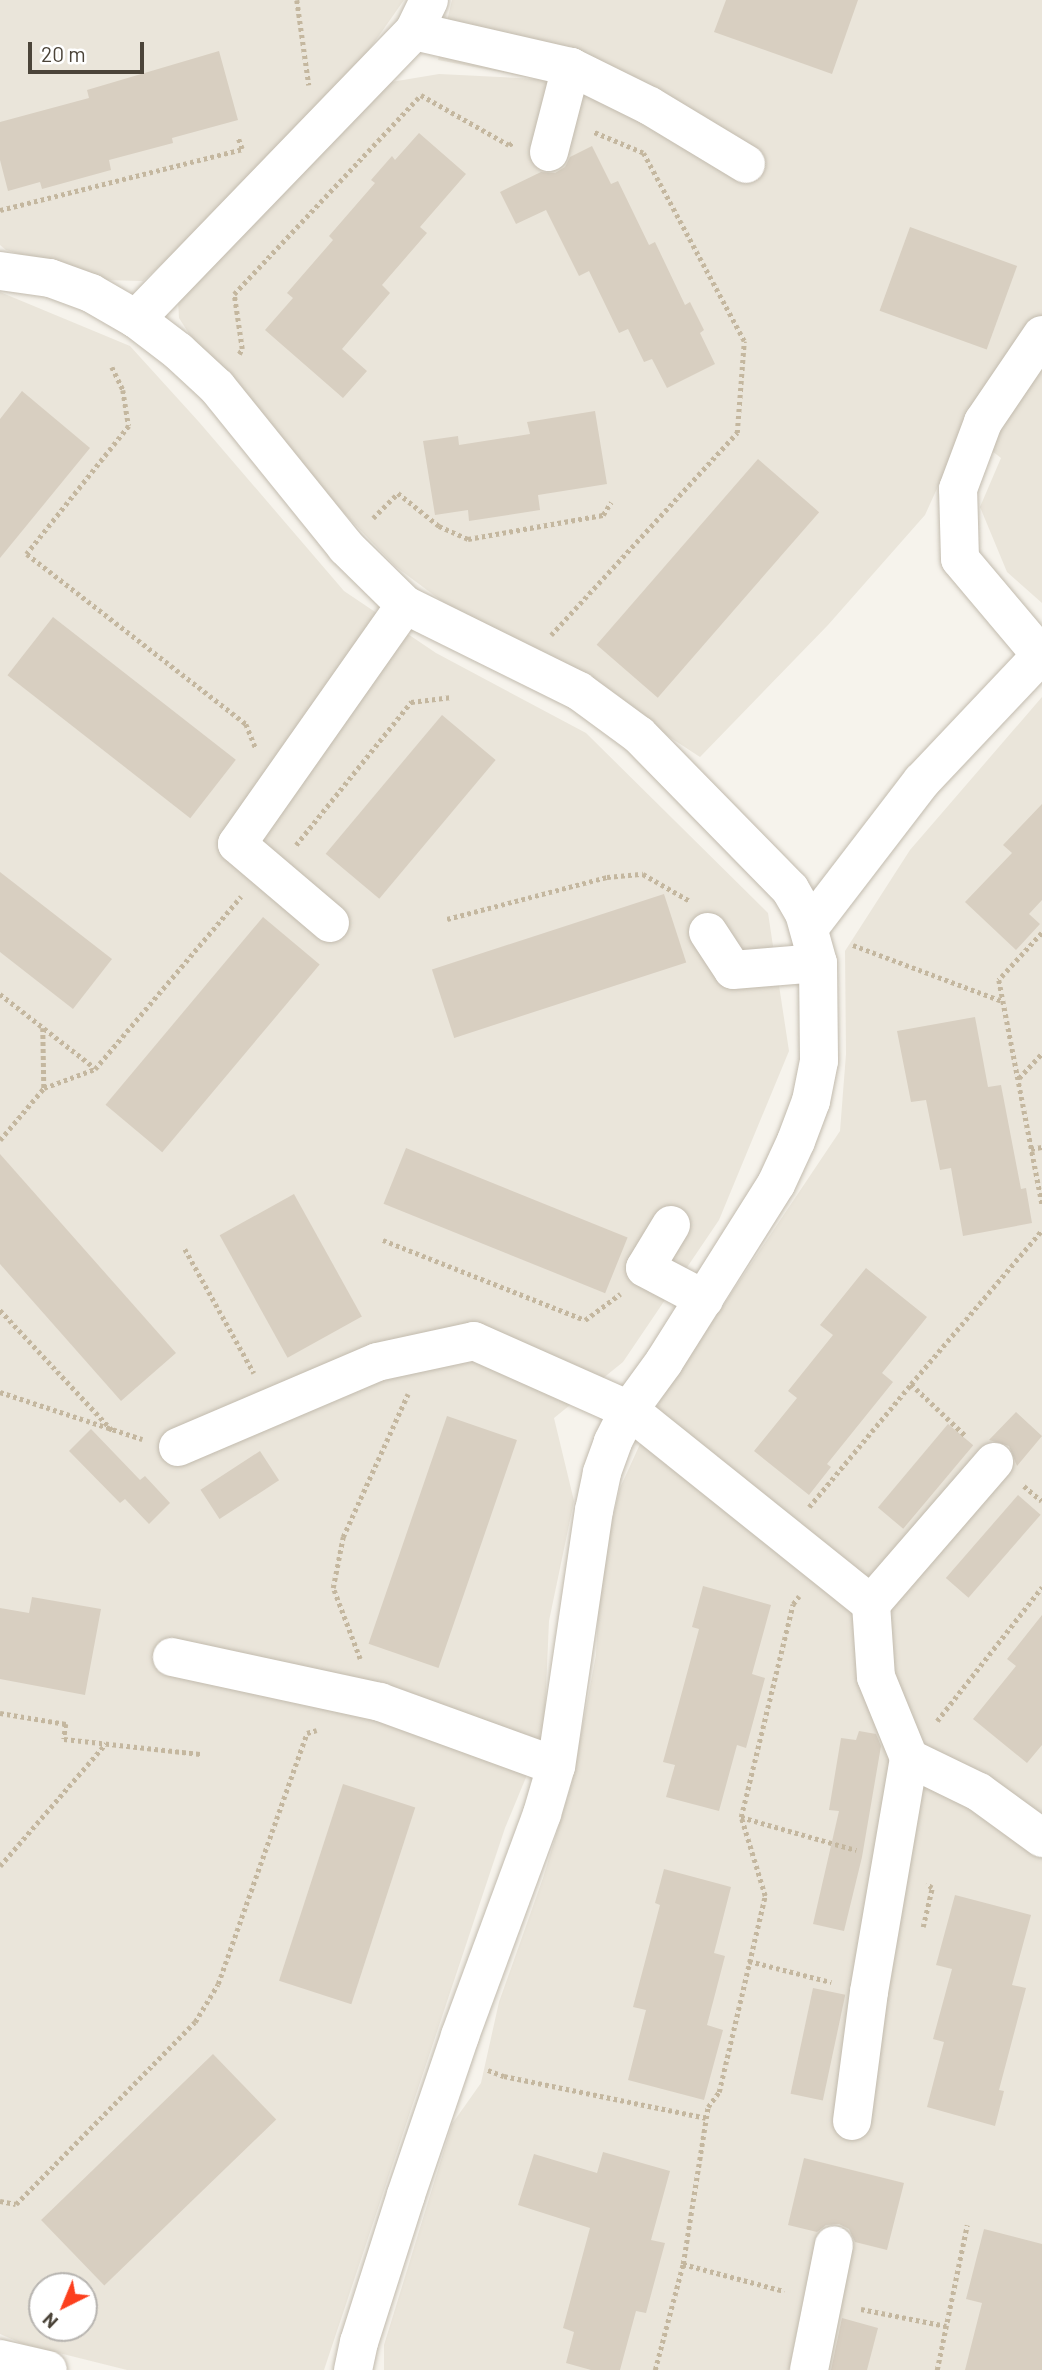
<!DOCTYPE html>
<html>
<head>
<meta charset="utf-8">
<style>
	body { margin:0 }
	#map { position:relative; width:1042px; height:2370px; overflow:hidden; background:#f6f3ec; font-family:Barlow,sans-serif }
	div>[style] { position:absolute }
	[style*='--x'] { left:calc(var(--x)*1px); top:calc(var(--y)*1px); width:calc(var(--w)*1px); rotate:calc(var(--a)*1deg) }
	.residential>* { inset:0; background:#eae5da }
	.building>* { inset:0; background:#d8cfc1; transform-origin:0 0 }
	.path>* { height:4.5px; margin-top:-2.25px; transform-origin:0; background:repeating-linear-gradient(90deg,#c4b79f 0 3.5px,transparent 0 7px) }
	.roads { filter:drop-shadow(0 0 2px #c2bbae) drop-shadow(0 0 2px #c2bbae) }
	.minor>* { height:38px; margin:-19px; padding:0 19px; transform-origin:19px; border-radius:19px; background:#fff }
	span { translate:-50% -50%; white-space:nowrap; text-align:center; line-height:1.15; -webkit-text-stroke:6px #fff; paint-order:stroke }
	.north { position:absolute; left:28px; top:2272px; width:70px; height:70px; box-sizing:border-box; background:#fff; border:2px solid #b7b4b0; border-radius:50%; rotate:223deg; font-size:19px; font-weight:700; line-height:28px; text-align:center; color:#4b4439 }
	.north::after { content:''; display:block; margin:auto; width:24px; height:32px; background:#fc3f1d; clip-path:polygon(50% 0,100% 100%,50% 72%,0 100%) }
	.scale { position:absolute; left:28px; top:42px; width:116px; height:32px; box-sizing:border-box; border:4px solid #4b4439; border-top:0; padding-left:9px; font-size:21px; line-height:24px; white-space:nowrap; color:#4b4439; -webkit-text-stroke:5px #fff; paint-order:stroke }
</style>
</head>
<body>
<div id="map">
	<div class="residential">
		<i style="clip-path:polygon(0 0,404px 0,357px 67px,252px 182px,143px 281px,102px 280px,6px 250px,0 245px)"></i>
		<i style="clip-path:polygon(452px 0,1042px 0,1042px 603px,1007px 572px,980px 507px,1001px 458px,964px 429px,925px 515px,828px 625px,700px 757px,527px 644px,451px 608px,395px 566px,316px 484px,193px 340px,179px 318px,178px 300px,391px 82px,439px 74px,537px 79px,438px 60px)"></i>
		<i style="clip-path:polygon(evenodd,0 292px,130px 346px,199px 422px,344px 591px,436px 653px,586px 733px,768px 913px,789px 1051px,719px 1220px,623px 1362px,554px 1418px,574px 1501px,549px 1621px,544px 1734px,505px 1828px,324px 2370px,127px 2370px,23px 2344px,0 2334px,0 292px,42px 2286px,84px 2286px,84px 2328px,42px 2328px,42px 2286px)"></i>
		<i style="clip-path:polygon(1042px 697px,1042px 2370px,384px 2370px,384px 2345px,452px 2124px,481px 2083px,499px 2002px,543px 1878px,572px 1782px,596px 1655px,600px 1569px,620px 1488px,661px 1398px,840px 1131px,846px 1054px,845px 951px,910px 850px)"></i>
	</div>
	<div class="building">
		<i style="clip-path:polygon(726px 0,858px 0,832px 74px,714px 32px)"></i>
		<i style="clip-path:polygon(219px 51px,238px 120px,172px 138px,173px 143px,109px 160px,111px 170px,42px 189px,40px 182px,8px 191px,0 160px,0 122px,89px 98px,87px 90px)"></i>
		<i style="clip-path:polygon(419px 133px,466px 174px,420px 227px,427px 233px,382px 285px,390px 293px,342px 349px,367px 371px,343px 398px,265px 330px,293px 298px,287px 293px,333px 240px,329px 236px,375px 183px,371px 180px,392px 156px,395px 160px)"></i>
		<i style="clip-path:polygon(592px 146px,611px 184px,618px 181px,649px 245px,655px 242px,685px 305px,690px 302px,704px 330px,700px 333px,715px 364px,667px 388px,652px 359px,644px 362px,628px 329px,619px 333px,589px 271px,579px 276px,546px 210px,516px 224px,500px 192px,541px 172px,555px 173px,565px 167px,570px 157px)"></i>
		<i style="left:910px;top:227px;width:114px;height:89px;rotate:20deg"></i>
		<i style="clip-path:polygon(22px 391px,90px 448px,0 558px,0 419px)"></i>
		<i style="clip-path:polygon(595px 411px,607px 484px,538px 495px,540px 510px,469px 521px,468px 510px,435px 515px,423px 441px,458px 436px,459px 445px,530px 434px,527px 422px)"></i>
		<i style="left:758px;top:459px;width:81px;height:246px;rotate:41deg"></i>
		<i style="left:53px;top:617px;width:232px;height:74px;rotate:38deg"></i>
		<i style="left:442px;top:715px;width:70px;height:181px;rotate:40deg"></i>
		<i style="clip-path:polygon(1042px 804px,1042px 900px,1029px 914px,1040px 924px,1016px 950px,965px 902px,1012px 853px,1003px 845px)"></i>
		<i style="clip-path:polygon(0 872px,112px 959px,73px 1009px,0 952px)"></i>
		<i style="left:664px;top:894px;width:72px;height:244px;rotate:72deg"></i>
		<i style="left:263px;top:917px;width:74px;height:245px;rotate:40deg"></i>
		<i style="clip-path:polygon(975px 1017px,988px 1087px,1001px 1085px,1021px 1189px,1026px 1188px,1032px 1223px,963px 1236px,951px 1168px,940px 1170px,926px 1100px,911px 1102px,897px 1031px)"></i>
		<i style="left:406px;top:1148px;width:239px;height:60px;rotate:22deg"></i>
		<i style="clip-path:polygon(0 1154px,176px 1353px,121px 1401px,0 1264px)"></i>
		<i style="left:294px;top:1194px;width:140px;height:85px;rotate:61deg"></i>
		<i style="clip-path:polygon(866px 1268px,927px 1317px,882px 1373px,893px 1382px,827px 1464px,831px 1467px,809px 1495px,754px 1451px,797px 1398px,788px 1391px,833px 1335px,820px 1325px)"></i>
		<i style="clip-path:polygon(1016px 1412px,1042px 1436px,1017px 1466px,1009px 1446px,989px 1440px)"></i>
		<i style="left:447px;top:1416px;width:74px;height:241px;rotate:19deg"></i>
		<i style="left:948px;top:1424px;width:33px;height:109px;rotate:40deg"></i>
		<i style="clip-path:polygon(91px 1429px,140px 1480px,145px 1476px,170px 1503px,149px 1524px,125px 1499px,120px 1503px,69px 1451px)"></i>
		<i style="left:260px;top:1451px;width:35px;height:71px;rotate:57deg"></i>
		<i style="left:1018px;top:1495px;width:30px;height:110px;rotate:41deg"></i>
		<i style="clip-path:polygon(703px 1586px,771px 1605px,752px 1674px,765px 1678px,746px 1748px,737px 1745px,719px 1811px,666px 1797px,675px 1765px,663px 1762px,699px 1629px,692px 1627px)"></i>
		<i style="clip-path:polygon(32px 1597px,101px 1609px,85px 1695px,0 1679px,0 1608px,29px 1613px)"></i>
		<i style="clip-path:polygon(1042px 1615px,1042px 1745px,1027px 1763px,973px 1719px,1016px 1666px,1007px 1659px)"></i>
		<i style="clip-path:polygon(859px 1731px,876px 1734px,881px 1746px,862px 1857px,844px 1931px,813px 1924px,839px 1811px,829px 1810px,841px 1738px,856px 1740px)"></i>
		<i style="left:343px;top:1784px;width:76px;height:207px;rotate:18deg"></i>
		<i style="clip-path:polygon(664px 1869px,731px 1887px,714px 1953px,725px 1956px,707px 2025px,723px 2030px,704px 2100px,628px 2080px,646px 2010px,633px 2007px,660px 1905px,655px 1903px)"></i>
		<i style="clip-path:polygon(955px 1895px,1031px 1915px,1012px 1985px,1026px 1988px,999px 2090px,1004px 2091px,995px 2126px,927px 2107px,944px 2042px,933px 2039px,952px 1969px,936px 1965px)"></i>
		<i style="left:813px;top:1988px;width:33px;height:108px;rotate:12deg"></i>
		<i style="left:213px;top:2054px;width:91px;height:239px;rotate:46deg"></i>
		<i style="clip-path:polygon(603px 2152px,670px 2171px,651px 2240px,665px 2243px,646px 2313px,636px 2311px,620px 2370px,591px 2370px,566px 2363px,574px 2332px,563px 2328px,590px 2228px,518px 2205px,534px 2154px,597px 2173px)"></i>
		<i style="clip-path:polygon(804px 2158px,904px 2183px,887px 2250px,855px 2242px,849px 2229px,839px 2224px,826px 2225px,817px 2232px,788px 2225px)"></i>
		<i style="clip-path:polygon(984px 2229px,1042px 2244px,1042px 2370px,965px 2370px,982px 2303px,966px 2299px)"></i>
		<i style="clip-path:polygon(842px 2318px,878px 2328px,867px 2370px,831px 2370px)"></i>
	</div>
	<div class="path">
		<i style="--x:297;--y:0;--w:86;--a:82"></i>
		<i style="--x:0;--y:210;--w:250;--a:-14.1"></i>
		<i style="--x:242;--y:149;--w:12;--a:-110"></i>
		<i style="--x:239;--y:354;--w:6;--a:-59"></i>
		<i style="--x:242;--y:349;--w:56;--a:-98.3"></i>
		<i style="--x:234;--y:294;--w:273;--a:-46.8"></i>
		<i style="--x:421;--y:95;--w:101;--a:29.6"></i>
		<i style="--x:509;--y:145;--w:4;--a:-34"></i>
		<i style="--x:112;--y:367;--w:25;--a:64"></i>
		<i style="--x:123;--y:390;--w:36;--a:81"></i>
		<i style="--x:129;--y:426;--w:164;--a:128.6"></i>
		<i style="--x:27;--y:554;--w:277;--a:37.8"></i>
		<i style="--x:246;--y:724;--w:27;--a:68"></i>
		<i style="--x:373;--y:518;--w:35;--a:-45"></i>
		<i style="--x:398;--y:493;--w:53;--a:38.8"></i>
		<i style="--x:439;--y:526;--w:32;--a:24"></i>
		<i style="--x:468;--y:539;--w:137;--a:-10.1"></i>
		<i style="--x:603;--y:515;--w:15;--a:-58"></i>
		<i style="--x:551;--y:635;--w:275;--a:-47.4"></i>
		<i style="--x:737;--y:433;--w:92;--a:-85.6"></i>
		<i style="--x:744;--y:341;--w:213;--a:-118.2"></i>
		<i style="--x:643;--y:153;--w:54;--a:-157.2"></i>
		<i style="--x:296;--y:845;--w:184;--a:-51.2"></i>
		<i style="--x:411;--y:702;--w:39;--a:-7"></i>
		<i style="--x:447;--y:919;--w:165;--a:-14.7"></i>
		<i style="--x:607;--y:877;--w:36;--a:-5"></i>
		<i style="--x:643;--y:874;--w:54;--a:29.9"></i>
		<i style="--x:1042;--y:933;--w:64;--a:132.5"></i>
		<i style="--x:999;--y:980;--w:228;--a:79.1"></i>
		<i style="--x:853;--y:945;--w:159;--a:20.6"></i>
		<i style="--x:0;--y:994;--w:120;--a:37.9"></i>
		<i style="--x:43;--y:1028;--w:60;--a:89"></i>
		<i style="--x:1019;--y:1078;--w:34;--a:-47"></i>
		<i style="--x:0;--y:1140;--w:68;--a:-49.8"></i>
		<i style="--x:44;--y:1088;--w:54;--a:-20.4"></i>
		<i style="--x:95;--y:1069;--w:226;--a:-49.8"></i>
		<i style="--x:1031;--y:1149;--w:11;--a:-10"></i>
		<i style="--x:383;--y:1240;--w:217;--a:21.6"></i>
		<i style="--x:585;--y:1320;--w:44;--a:-36.6"></i>
		<i style="--x:185;--y:1249;--w:142;--a:60.9"></i>
		<i style="--x:0;--y:1310;--w:166;--a:47"></i>
		<i style="--x:911;--y:1384;--w:202;--a:-49.6"></i>
		<i style="--x:0;--y:1392;--w:150;--a:18.3"></i>
		<i style="--x:1024;--y:1486;--w:23;--a:40"></i>
		<i style="--x:809;--y:1507;--w:160;--a:-50.3"></i>
		<i style="--x:911;--y:1384;--w:77;--a:43.4"></i>
		<i style="--x:360;--y:1659;--w:76;--a:-110.8"></i>
		<i style="--x:333;--y:1588;--w:52;--a:-78.9"></i>
		<i style="--x:343;--y:1537;--w:157;--a:-65.6"></i>
		<i style="--x:0;--y:1713;--w:67;--a:9.5"></i>
		<i style="--x:66;--y:1724;--w:15;--a:98"></i>
		<i style="--x:64;--y:1739;--w:137;--a:6.3"></i>
		<i style="--x:937;--y:1721;--w:170;--a:-51.9"></i>
		<i style="--x:741;--y:1817;--w:120;--a:16"></i>
		<i style="--x:0;--y:1866;--w:162;--a:-49.2"></i>
		<i style="--x:923;--y:1927;--w:40;--a:-77"></i>
		<i style="--x:932;--y:1888;--w:7;--a:-146"></i>
		<i style="--x:749;--y:1961;--w:85;--a:14.4"></i>
		<i style="--x:488;--y:2070;--w:17;--a:21"></i>
		<i style="--x:504;--y:2076;--w:206;--a:11.7"></i>
		<i style="--x:0;--y:2201;--w:16;--a:11"></i>
		<i style="--x:16;--y:2204;--w:255;--a:-45.5"></i>
		<i style="--x:195;--y:2022;--w:44;--a:-58.8"></i>
		<i style="--x:218;--y:1984;--w:266;--a:-70.5"></i>
		<i style="--x:307;--y:1733;--w:10;--a:-17"></i>
		<i style="--x:683;--y:2264;--w:105;--a:15"></i>
		<i style="--x:861;--y:2309;--w:87;--a:11.3"></i>
		<i style="--x:655;--y:2370;--w:110;--a:-75.2"></i>
		<i style="--x:683;--y:2264;--w:159;--a:-81"></i>
		<i style="--x:708;--y:2107;--w:19;--a:-54"></i>
		<i style="--x:719;--y:2092;--w:201;--a:-76.8"></i>
		<i style="--x:765;--y:1896;--w:83;--a:-106.9"></i>
		<i style="--x:741;--y:1817;--w:219;--a:-76.3"></i>
		<i style="--x:793;--y:1604;--w:10;--a:-53"></i>
		<i style="--x:937;--y:2370;--w:148;--a:-78.3"></i>
	</div>
	<div class="roads">
		<div class="minor">
			<i style="--x:414;--y:31;--w:161;--a:12.9"></i>
			<i style="--x:571;--y:67;--w:88;--a:26.3"></i>
			<i style="--x:650;--y:106;--w:112;--a:31.1"></i>
			<i style="--x:549;--y:152;--w:88;--a:-75.5"></i>
			<i style="--x:0;--y:271;--w:50;--a:8"></i>
			<i style="--x:50;--y:278;--w:44;--a:20.1"></i>
			<i style="--x:91;--y:293;--w:52;--a:30"></i>
			<i style="--x:136;--y:319;--w:53;--a:37.3"></i>
			<i style="--x:178;--y:351;--w:53;--a:42.7"></i>
			<i style="--x:217;--y:387;--w:206;--a:51.1"></i>
			<i style="--x:346;--y:547;--w:83;--a:44.5"></i>
			<i style="--x:405;--y:605;--w:194;--a:26.3"></i>
			<i style="--x:579;--y:691;--w:74;--a:36.3"></i>
			<i style="--x:639;--y:735;--w:216;--a:45.6"></i>
			<i style="--x:790;--y:889;--w:28;--a:60"></i>
			<i style="--x:804;--y:913;--w:52;--a:74.4"></i>
			<i style="--x:818;--y:963;--w:98;--a:89.4"></i>
			<i style="--x:819;--y:1061;--w:41;--a:101.3"></i>
			<i style="--x:811;--y:1101;--w:43;--a:110.6"></i>
			<i style="--x:796;--y:1141;--w:47;--a:114.9"></i>
			<i style="--x:776;--y:1184;--w:210;--a:122.2"></i>
			<i style="--x:664;--y:1362;--w:59;--a:126.1"></i>
			<i style="--x:629;--y:1410;--w:36;--a:117"></i>
			<i style="--x:613;--y:1442;--w:33;--a:110"></i>
			<i style="--x:602;--y:1473;--w:38;--a:102"></i>
			<i style="--x:594;--y:1510;--w:259;--a:98.4"></i>
			<i style="--x:556;--y:1766;--w:50;--a:106.3"></i>
			<i style="--x:542;--y:1814;--w:237;--a:110.3"></i>
			<i style="--x:460;--y:2036;--w:168;--a:108.8"></i>
			<i style="--x:406;--y:2195;--w:154;--a:107.7"></i>
			<i style="--x:359;--y:2342;--w:29;--a:102"></i>
			<i style="--x:136;--y:319;--w:400;--a:-46"></i>
			<i style="--x:414;--y:31;--w:34;--a:-64"></i>
			<i style="--x:1040;--y:654;--w:124;--a:-130.1"></i>
			<i style="--x:960;--y:559;--w:70;--a:-91.6"></i>
			<i style="--x:958;--y:489;--w:72;--a:-69.5"></i>
			<i style="--x:983;--y:422;--w:105;--a:-55.9"></i>
			<i style="--x:330;--y:923;--w:122;--a:-139.7"></i>
			<i style="--x:237;--y:844;--w:292;--a:-54.9"></i>
			<i style="--x:809;--y:928;--w:185;--a:-52.5"></i>
			<i style="--x:922;--y:781;--w:175;--a:-46.6"></i>
			<i style="--x:708;--y:932;--w:45;--a:56.7"></i>
			<i style="--x:733;--y:970;--w:85;--a:-4.7"></i>
			<i style="--x:671;--y:1225;--w:50;--a:121.2"></i>
			<i style="--x:645;--y:1268;--w:67;--a:27.7"></i>
			<i style="--x:178;--y:1447;--w:216;--a:-23.1"></i>
			<i style="--x:377;--y:1362;--w:99;--a:-12.2"></i>
			<i style="--x:474;--y:1341;--w:170;--a:24"></i>
			<i style="--x:629;--y:1410;--w:310;--a:38.7"></i>
			<i style="--x:871;--y:1604;--w:73;--a:86.1"></i>
			<i style="--x:876;--y:1677;--w:87;--a:67.8"></i>
			<i style="--x:909;--y:1758;--w:78;--a:25.9"></i>
			<i style="--x:979;--y:1792;--w:78;--a:36.1"></i>
			<i style="--x:871;--y:1604;--w:188;--a:-49.1"></i>
			<i style="--x:172;--y:1657;--w:213;--a:12.2"></i>
			<i style="--x:380;--y:1702;--w:187;--a:20"></i>
			<i style="--x:852;--y:2121;--w:130;--a:-82.5"></i>
			<i style="--x:869;--y:1992;--w:237;--a:-80.3"></i>
			<i style="--x:0;--y:2359;--w:49;--a:12.9"></i>
			<i style="--x:809;--y:2370;--w:127;--a:-78.7"></i>
		</div>
	</div>
	<div class="north">N</div>
	<div class="scale">20 m</div>
</div>
</body>
</html>
